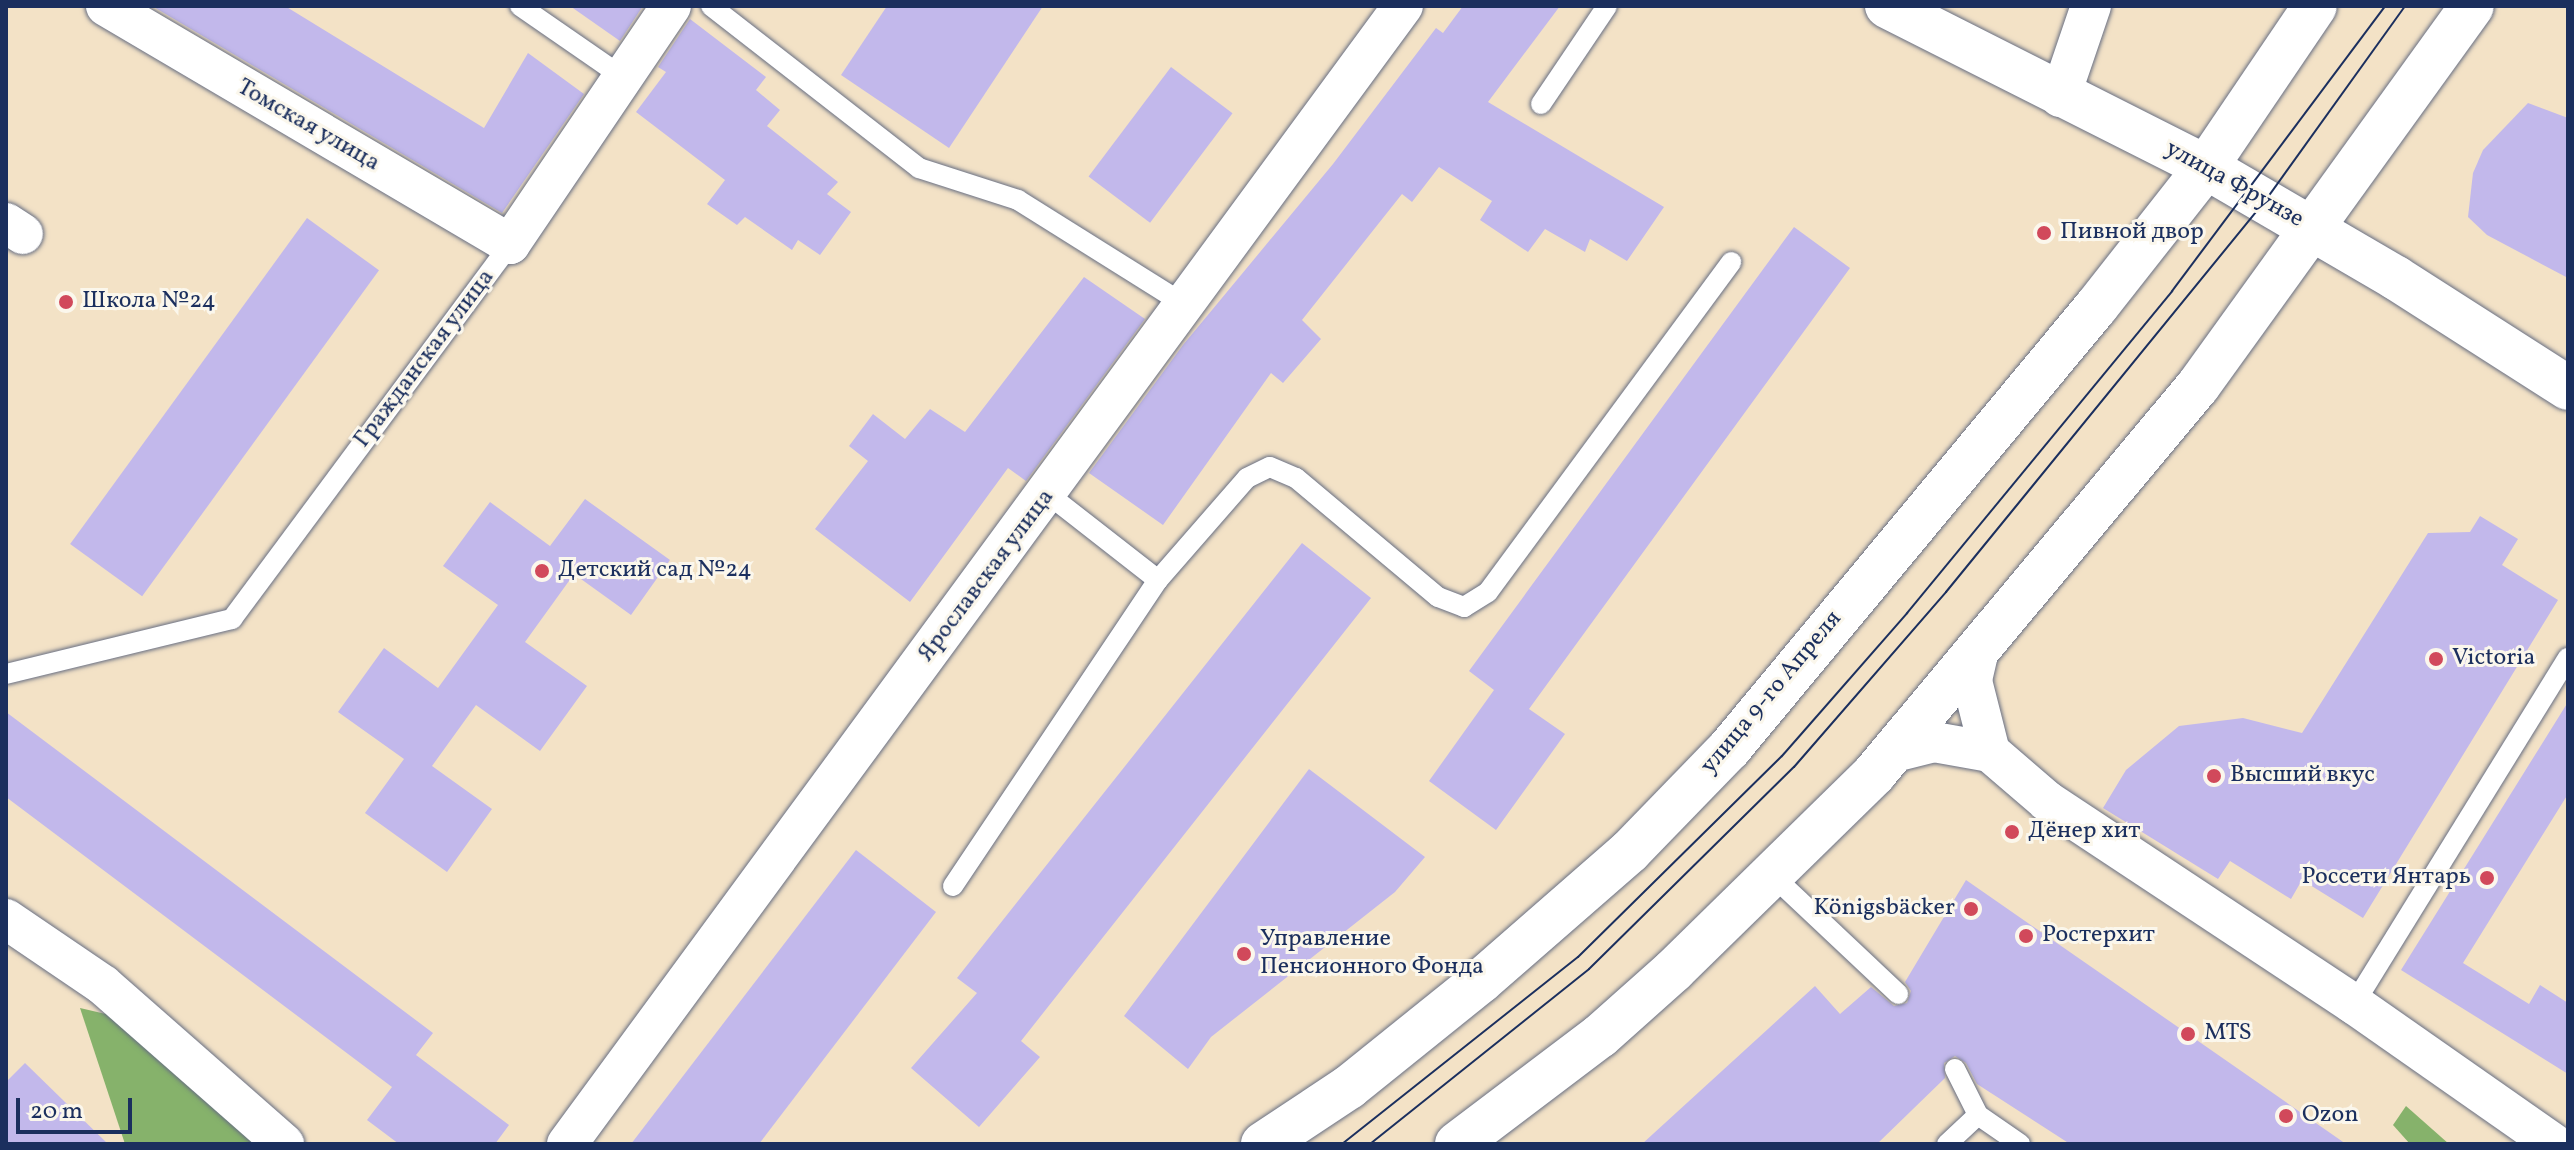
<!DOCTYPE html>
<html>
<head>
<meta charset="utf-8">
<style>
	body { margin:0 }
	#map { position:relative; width:2574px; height:1150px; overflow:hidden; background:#f3e2c6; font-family:Vollkorn,serif }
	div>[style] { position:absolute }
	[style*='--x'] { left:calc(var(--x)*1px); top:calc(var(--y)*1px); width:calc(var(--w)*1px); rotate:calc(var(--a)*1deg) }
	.forest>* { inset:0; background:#86b26b }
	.building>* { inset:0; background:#c2b8eb; transform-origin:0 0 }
	.roads { filter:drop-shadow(0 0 2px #676e82) drop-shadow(0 0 2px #676e82) }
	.lane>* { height:20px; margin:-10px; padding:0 10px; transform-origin:10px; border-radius:10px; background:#fff }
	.street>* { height:40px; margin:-20px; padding:0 20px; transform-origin:20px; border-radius:20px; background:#fff }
	.secondary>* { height:44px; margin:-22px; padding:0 22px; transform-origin:22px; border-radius:22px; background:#fff }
	.primary>* { height:44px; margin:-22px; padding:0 22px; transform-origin:22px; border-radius:22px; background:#fff }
	.tram>* { height:2px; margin:-1px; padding:0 1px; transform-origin:1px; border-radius:1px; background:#1b2f5e }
	.dots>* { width:22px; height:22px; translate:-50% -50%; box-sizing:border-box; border:4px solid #fbf7ec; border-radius:50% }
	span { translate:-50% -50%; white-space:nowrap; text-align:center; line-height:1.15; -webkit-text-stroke:6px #fbf7ec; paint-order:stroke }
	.street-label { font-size:24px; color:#1b2f5e }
	.poi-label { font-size:24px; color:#1b2f5e }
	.left { translate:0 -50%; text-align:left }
	.right { translate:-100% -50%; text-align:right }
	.frame { position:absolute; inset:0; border:8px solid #1b2f5e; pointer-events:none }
	.scale { position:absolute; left:16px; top:1098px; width:116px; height:36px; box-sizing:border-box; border:4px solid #1b2f5e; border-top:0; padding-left:10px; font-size:24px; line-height:28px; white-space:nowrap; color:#1b2f5e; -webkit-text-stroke:6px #fbf7ec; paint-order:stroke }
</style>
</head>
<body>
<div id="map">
	<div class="forest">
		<i style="clip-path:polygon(80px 1008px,110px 1015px,254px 1144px,125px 1144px)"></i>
		<i style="clip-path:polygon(2406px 1106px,2449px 1144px,2410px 1144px,2393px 1125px)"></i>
	</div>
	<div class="building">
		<i style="clip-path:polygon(152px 6px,285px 6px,484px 128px,528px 53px,584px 94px,502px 213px)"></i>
		<i style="clip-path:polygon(570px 6px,643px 6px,620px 41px)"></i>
		<i style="clip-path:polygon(887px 6px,1043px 6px,949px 148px,841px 75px)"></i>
		<i style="clip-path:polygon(1463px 6px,1560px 6px,1488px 102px,1664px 207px,1627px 261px,1590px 239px,1585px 252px,1545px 229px,1528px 252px,1480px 220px,1492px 201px,1439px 167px,1412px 202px,1402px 194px,1302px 320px,1321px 339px,1283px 383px,1271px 373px,1163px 525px,1089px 473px,1183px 345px,1333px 164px,1436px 28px,1443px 33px)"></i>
		<i style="clip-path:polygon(690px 19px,766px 77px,756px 90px,780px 110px,767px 126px,838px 182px,827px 194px,851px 212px,820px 255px,798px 240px,792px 250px,745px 217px,737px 225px,707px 204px,725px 180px,636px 112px,666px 72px,658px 67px)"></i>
		<i style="left:1171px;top:67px;width:77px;height:137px;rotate:37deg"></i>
		<i style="clip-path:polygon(2528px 103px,2568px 118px,2568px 278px,2487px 235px,2468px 217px,2473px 173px,2483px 150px)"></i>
		<i style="left:307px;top:218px;width:89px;height:403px;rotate:36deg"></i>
		<i style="clip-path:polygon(1794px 227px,1850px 268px,1529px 709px,1565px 734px,1496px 830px,1429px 781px,1494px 690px,1469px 671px)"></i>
		<i style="clip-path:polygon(1084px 277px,1145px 319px,1026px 481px,1008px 468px,910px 602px,815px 529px,868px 461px,849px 446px,873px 414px,905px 439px,930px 409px,965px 432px)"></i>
		<i style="clip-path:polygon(585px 499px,670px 560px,631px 615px,574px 574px,525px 642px,587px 686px,540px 751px,476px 705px,432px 766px,492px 809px,447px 872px,365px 813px,404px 759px,338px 712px,384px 648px,438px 688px,498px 605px,443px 566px,490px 502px,550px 546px)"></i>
		<i style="clip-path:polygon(2480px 516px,2518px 539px,2502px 565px,2558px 600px,2363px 918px,2302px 880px,2291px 899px,2230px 861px,2218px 879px,2103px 808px,2126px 770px,2179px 726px,2243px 718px,2302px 733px,2428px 533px,2470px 532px)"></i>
		<i style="clip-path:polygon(1302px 543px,1371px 598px,1021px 1041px,1040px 1057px,979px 1127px,911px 1068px,977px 993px,957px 978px)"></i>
		<i style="clip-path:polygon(2568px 702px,2568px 794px,2463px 963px,2529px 1004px,2540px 985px,2568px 1003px,2568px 1074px,2401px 970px)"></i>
		<i style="clip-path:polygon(6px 712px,433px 1033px,416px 1055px,509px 1125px,495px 1144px,399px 1144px,367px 1120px,392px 1087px,6px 797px)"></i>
		<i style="clip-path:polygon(1309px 769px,1425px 857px,1395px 892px,1211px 1037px,1188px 1069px,1124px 1016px)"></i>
		<i style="clip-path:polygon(856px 850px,936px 912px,759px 1144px,631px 1144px)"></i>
		<i style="clip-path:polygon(1966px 880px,2188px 1034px,2346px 1144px,2070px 1144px,1977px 1084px,1966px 1063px,1955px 1056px,1944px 1063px,1945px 1078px,1877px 1144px,1642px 1144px,1815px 986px,1840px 1014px,1871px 987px,1894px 1006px,1907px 1003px,1911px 991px,1905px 982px)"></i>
		<i style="clip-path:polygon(25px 1063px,108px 1144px,6px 1144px,6px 1082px)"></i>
	</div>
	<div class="roads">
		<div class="lane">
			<i style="--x:520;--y:6;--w:125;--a:34.6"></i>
			<i style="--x:711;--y:6;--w:264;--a:37.9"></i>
			<i style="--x:919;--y:168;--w:104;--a:17.9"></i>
			<i style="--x:1018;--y:200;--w:199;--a:32.1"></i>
			<i style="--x:1541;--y:104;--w:118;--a:-56"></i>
			<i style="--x:1158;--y:580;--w:135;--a:-48.9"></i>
			<i style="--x:1247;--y:478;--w:25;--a:-26"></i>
			<i style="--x:1270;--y:467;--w:28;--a:23"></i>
			<i style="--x:1296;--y:478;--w:185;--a:40"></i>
			<i style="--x:1438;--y:597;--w:28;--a:21"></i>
			<i style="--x:1464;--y:607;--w:28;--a:-32"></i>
			<i style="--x:1488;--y:592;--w:410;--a:-53.6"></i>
			<i style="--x:6;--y:674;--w:233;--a:-13.7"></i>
			<i style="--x:232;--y:619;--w:467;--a:-53.4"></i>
			<i style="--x:1773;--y:876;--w:172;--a:43.3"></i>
			<i style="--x:953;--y:886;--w:368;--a:-56.2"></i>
			<i style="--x:1158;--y:580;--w:140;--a:-142"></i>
			<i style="--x:2354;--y:1004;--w:407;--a:-58.3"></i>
			<i style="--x:1955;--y:1069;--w:51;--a:63.4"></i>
			<i style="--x:1947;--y:1144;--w:42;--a:-43.1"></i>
			<i style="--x:1978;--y:1115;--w:51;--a:34.6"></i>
		</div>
		<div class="street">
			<i style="--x:106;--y:6;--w:469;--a:30.5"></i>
			<i style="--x:510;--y:244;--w:287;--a:-55.9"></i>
			<i style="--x:2060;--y:97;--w:96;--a:-71.2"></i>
			<i style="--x:6;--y:223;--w:20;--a:33"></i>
			<i style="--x:1978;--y:654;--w:28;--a:103"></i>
			<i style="--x:1972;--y:681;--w:73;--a:75.8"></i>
			<i style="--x:1990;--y:752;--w:75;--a:40.7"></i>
			<i style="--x:2047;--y:801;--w:368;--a:33.5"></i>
			<i style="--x:2354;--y:1004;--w:244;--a:35"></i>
			<i style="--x:1894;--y:752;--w:41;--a:-14"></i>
			<i style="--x:1934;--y:742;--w:57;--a:10.1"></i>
			<i style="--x:6;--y:919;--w:117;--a:34.2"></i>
			<i style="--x:103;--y:985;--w:241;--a:41.3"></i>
			<i style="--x:567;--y:1144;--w:1412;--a:-53.7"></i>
		</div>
		<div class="secondary">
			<i style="--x:1887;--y:6;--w:357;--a:26.8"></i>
			<i style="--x:2206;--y:167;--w:220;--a:30.3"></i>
			<i style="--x:2396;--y:278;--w:204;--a:32.6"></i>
		</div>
		<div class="primary">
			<i style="--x:1263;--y:1144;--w:103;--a:-33.5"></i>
			<i style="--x:1349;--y:1087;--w:169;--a:-38.8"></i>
			<i style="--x:1481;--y:981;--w:198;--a:-41.1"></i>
			<i style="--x:1630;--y:851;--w:142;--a:-45.9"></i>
			<i style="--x:1729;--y:749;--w:575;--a:-50.3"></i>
			<i style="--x:2096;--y:307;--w:178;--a:-51.8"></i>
			<i style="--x:2206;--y:167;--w:194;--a:-55.9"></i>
			<i style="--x:1457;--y:1144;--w:179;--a:-37.1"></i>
			<i style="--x:1600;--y:1036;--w:99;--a:-41.7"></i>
			<i style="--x:1674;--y:970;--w:280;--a:-44.4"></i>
			<i style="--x:1874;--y:774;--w:505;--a:-50.14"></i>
			<i style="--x:2198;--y:386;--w:468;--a:-54.2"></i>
		</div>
	</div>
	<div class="tram">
		<i style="--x:1342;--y:1144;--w:301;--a:-38.4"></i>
		<i style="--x:1578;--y:957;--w:286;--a:-44.6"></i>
		<i style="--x:1782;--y:756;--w:190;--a:-48.8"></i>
		<i style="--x:1907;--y:613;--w:417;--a:-50.5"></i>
		<i style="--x:2172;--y:291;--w:356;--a:-53.2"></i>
		<i style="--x:1370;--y:1144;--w:280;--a:-38.6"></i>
		<i style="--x:1589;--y:969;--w:288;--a:-44.6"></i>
		<i style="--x:1794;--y:767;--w:232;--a:-49"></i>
		<i style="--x:1946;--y:592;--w:505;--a:-50.79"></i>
		<i style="--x:2265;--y:201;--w:240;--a:-54.3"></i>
	</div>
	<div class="dots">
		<i style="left:2044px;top:233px;background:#d1495b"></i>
		<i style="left:66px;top:302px;background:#d1495b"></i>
		<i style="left:542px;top:571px;background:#d1495b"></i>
		<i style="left:2436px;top:659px;background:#d1495b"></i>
		<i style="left:2214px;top:776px;background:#d1495b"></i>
		<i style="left:2012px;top:832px;background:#d1495b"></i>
		<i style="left:2487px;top:878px;background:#d1495b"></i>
		<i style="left:1971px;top:909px;background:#d1495b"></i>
		<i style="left:2026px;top:936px;background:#d1495b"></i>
		<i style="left:1244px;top:954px;background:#d1495b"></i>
		<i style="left:2188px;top:1034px;background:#d1495b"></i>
		<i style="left:2286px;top:1116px;background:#d1495b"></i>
	</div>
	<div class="street-label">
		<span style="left:308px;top:126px;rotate:30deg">Томская улица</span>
		<span style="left:2234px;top:185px;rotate:29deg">улица Фрунзе</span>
		<span style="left:425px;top:359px;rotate:-53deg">Гражданская улица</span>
		<span style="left:987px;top:576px;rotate:-53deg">Ярославская улица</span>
		<span style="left:1772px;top:693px;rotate:-50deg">улица 9-го Апреля</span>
	</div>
	<div class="poi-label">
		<span class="left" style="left:2060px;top:233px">Пивной двор</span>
		<span class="left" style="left:82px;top:302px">Школа №24</span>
		<span class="left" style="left:558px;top:571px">Детский сад №24</span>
		<span class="left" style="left:2452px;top:659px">Victoria</span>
		<span class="left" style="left:2230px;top:776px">Высший вкус</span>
		<span class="left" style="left:2028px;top:832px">Дёнер хит</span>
		<span class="right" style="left:2471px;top:878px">Россети Янтарь</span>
		<span class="right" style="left:1955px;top:909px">Königsbäcker</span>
		<span class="left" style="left:2042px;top:936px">Ростерхит</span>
		<span class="left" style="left:1260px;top:954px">Управление<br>Пенсионного Фонда</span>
		<span class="left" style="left:2204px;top:1034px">MTS</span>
		<span class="left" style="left:2302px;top:1116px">Ozon</span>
	</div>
	<div class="frame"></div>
	<div class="scale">20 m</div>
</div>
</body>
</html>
